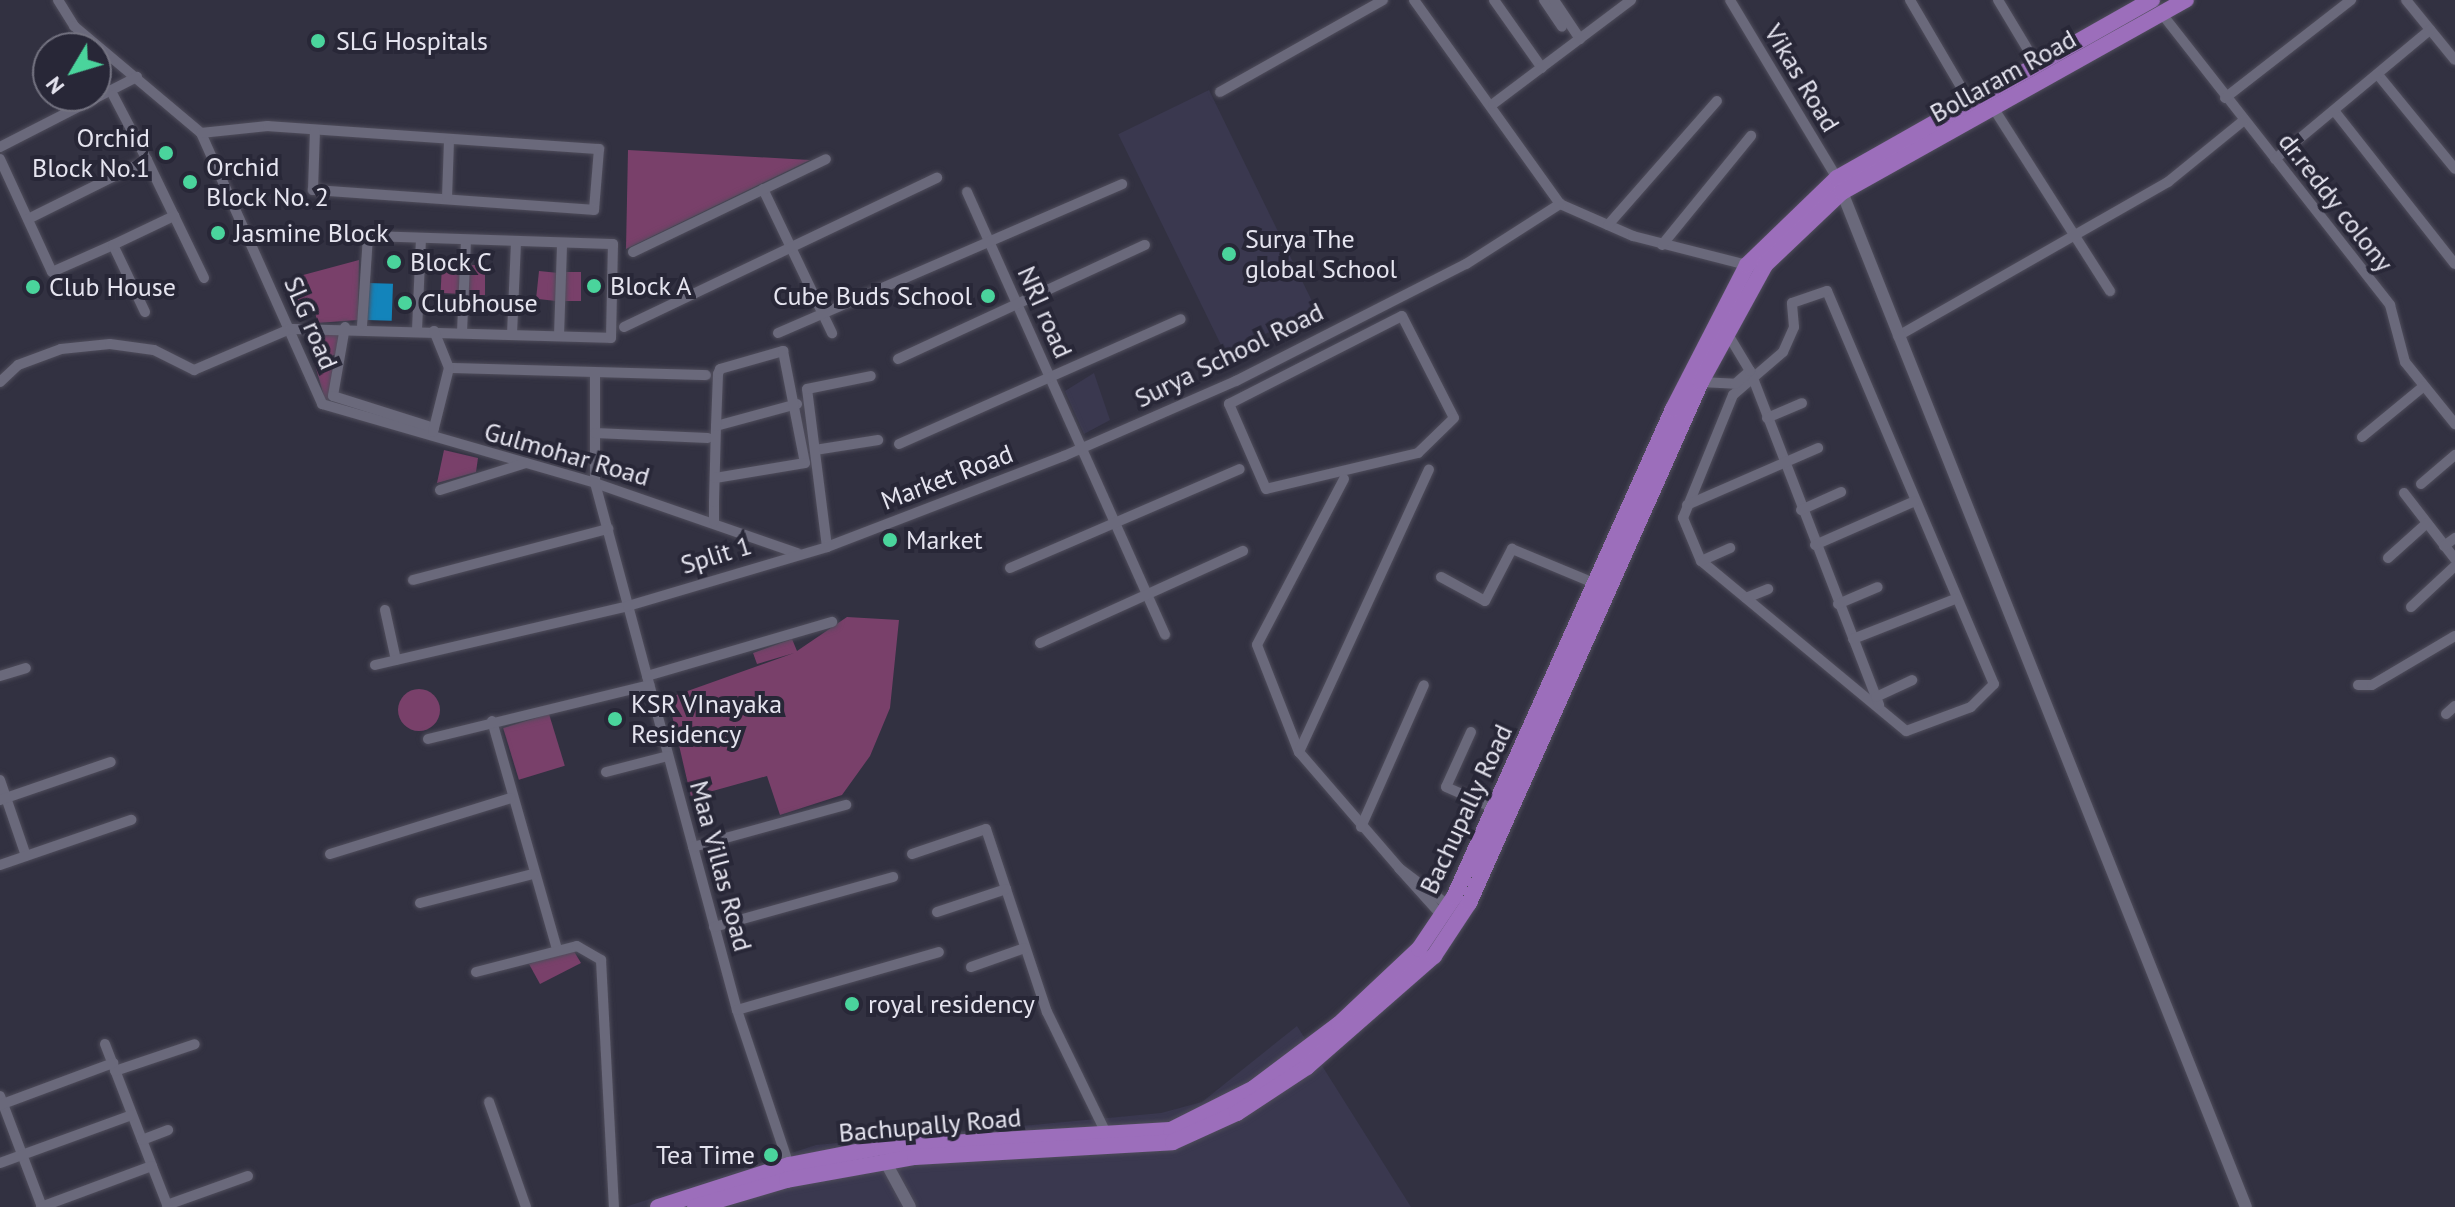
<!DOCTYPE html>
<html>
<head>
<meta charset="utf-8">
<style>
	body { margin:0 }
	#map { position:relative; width:2455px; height:1207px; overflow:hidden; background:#323141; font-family:"PT Sans",sans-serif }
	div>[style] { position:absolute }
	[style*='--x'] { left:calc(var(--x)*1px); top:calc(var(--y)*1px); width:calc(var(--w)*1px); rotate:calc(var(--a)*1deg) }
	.built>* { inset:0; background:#3a384f; transform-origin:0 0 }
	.green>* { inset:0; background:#79406a; transform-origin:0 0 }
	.round { border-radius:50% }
	.water>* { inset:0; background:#1384bb; transform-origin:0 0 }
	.roads { filter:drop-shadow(0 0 2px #4f4d5b) drop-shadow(0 0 2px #4f4d5b) }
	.minor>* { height:10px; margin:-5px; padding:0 5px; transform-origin:5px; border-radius:5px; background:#6a697b }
	.tertiary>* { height:12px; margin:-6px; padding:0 6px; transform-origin:6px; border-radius:6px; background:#6a697b }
	.primary>* { height:16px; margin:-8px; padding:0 8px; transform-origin:8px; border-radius:8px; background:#9c6ebb }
	.dots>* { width:22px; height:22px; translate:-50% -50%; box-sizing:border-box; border:4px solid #282737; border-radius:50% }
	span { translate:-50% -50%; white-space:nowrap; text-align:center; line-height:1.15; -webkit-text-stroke:8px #282737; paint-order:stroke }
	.poi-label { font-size:26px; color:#e5e4ef }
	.left { translate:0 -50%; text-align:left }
	.right { translate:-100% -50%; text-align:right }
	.street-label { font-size:26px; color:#e5e4ef }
	.north { position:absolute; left:32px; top:32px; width:80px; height:80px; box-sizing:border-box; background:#282737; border:2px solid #747381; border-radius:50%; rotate:232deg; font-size:22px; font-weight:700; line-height:32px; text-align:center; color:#e5e4ef }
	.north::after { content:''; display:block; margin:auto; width:28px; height:36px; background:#4ad49c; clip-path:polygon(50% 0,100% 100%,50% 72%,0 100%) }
</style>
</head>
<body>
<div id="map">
	<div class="built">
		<i style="left:1209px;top:90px;width:244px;height:101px;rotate:64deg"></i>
		<i style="clip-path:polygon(1094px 373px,1110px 420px,1084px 434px,1065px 391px)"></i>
		<i style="clip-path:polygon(1297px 1026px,1411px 1207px,625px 1207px,816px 1145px,1161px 1113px,1202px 1102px)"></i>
	</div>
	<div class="green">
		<i style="clip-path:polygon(628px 150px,810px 160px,626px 249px)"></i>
		<i style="clip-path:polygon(359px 260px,358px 320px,317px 323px,315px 310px,301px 313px,292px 278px)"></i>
		<i style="left:442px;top:265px;width:21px;height:28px;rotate:3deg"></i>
		<i style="left:466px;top:265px;width:19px;height:30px"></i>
		<i style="left:539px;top:271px;width:20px;height:28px;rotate:6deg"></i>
		<i style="left:562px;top:272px;width:19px;height:29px"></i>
		<i style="clip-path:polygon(343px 332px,341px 356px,333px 355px,331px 400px,325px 400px,306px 333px)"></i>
		<i style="clip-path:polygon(444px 450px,478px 458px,476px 472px,437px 483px)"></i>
		<i style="clip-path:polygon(847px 617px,899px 620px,890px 708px,870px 756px,842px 795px,780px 815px,767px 776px,691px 797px,668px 698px,794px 653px,757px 664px,753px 653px,792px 639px,797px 651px)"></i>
		<i class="round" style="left:398px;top:689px;width:42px;height:42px"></i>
		<i style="left:549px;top:714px;width:54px;height:48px;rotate:73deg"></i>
		<i style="clip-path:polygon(572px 948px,581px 963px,540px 984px,529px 964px)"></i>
	</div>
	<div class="water">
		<i style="left:368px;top:283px;width:25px;height:37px;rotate:2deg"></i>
	</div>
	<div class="roads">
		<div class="minor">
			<i style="--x:58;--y:0;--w:31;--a:58"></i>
			<i style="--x:74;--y:26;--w:166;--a:40.1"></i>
			<i style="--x:201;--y:133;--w:297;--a:65.9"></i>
			<i style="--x:322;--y:404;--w:284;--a:16.1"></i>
			<i style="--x:595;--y:483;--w:214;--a:19.1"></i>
			<i style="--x:1414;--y:0;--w:251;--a:54.4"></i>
			<i style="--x:1494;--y:0;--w:83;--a:54.8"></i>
			<i style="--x:1544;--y:0;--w:32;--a:56"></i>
			<i style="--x:1554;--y:0;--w:47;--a:56.3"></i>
			<i style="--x:1730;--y:0;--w:208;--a:59"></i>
			<i style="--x:1910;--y:0;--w:115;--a:59.6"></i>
			<i style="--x:1998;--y:0;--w:76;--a:59"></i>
			<i style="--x:2406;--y:0;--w:77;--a:50.8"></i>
			<i style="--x:2162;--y:14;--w:370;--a:51.9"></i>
			<i style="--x:2390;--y:305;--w:59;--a:75.3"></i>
			<i style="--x:2405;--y:362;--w:80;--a:51.1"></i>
			<i style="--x:2379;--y:76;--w:120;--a:50.7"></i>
			<i style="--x:1220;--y:92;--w:187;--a:-29.4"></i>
			<i style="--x:2225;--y:98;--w:160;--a:-37.9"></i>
			<i style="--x:1493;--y:104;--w:173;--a:-37"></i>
			<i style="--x:1994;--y:109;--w:216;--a:57.5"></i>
			<i style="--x:2336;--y:113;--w:192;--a:51.8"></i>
			<i style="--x:201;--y:133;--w:67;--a:-6"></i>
			<i style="--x:268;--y:126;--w:332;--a:4"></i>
			<i style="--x:599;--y:149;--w:61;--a:94.7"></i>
			<i style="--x:594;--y:210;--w:282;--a:-175.9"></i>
			<i style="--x:313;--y:190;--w:59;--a:-88.1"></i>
			<i style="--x:0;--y:147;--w:154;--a:-27.1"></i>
			<i style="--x:0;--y:159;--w:124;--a:65.3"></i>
			<i style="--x:52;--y:272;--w:67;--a:-23.9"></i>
			<i style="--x:2275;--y:159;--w:202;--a:-39.8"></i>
			<i style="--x:147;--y:160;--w:131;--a:64.2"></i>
			<i style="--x:763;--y:189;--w:160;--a:64.4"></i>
			<i style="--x:967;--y:192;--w:485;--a:65.9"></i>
			<i style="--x:447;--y:198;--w:57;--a:-88"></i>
			<i style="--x:1560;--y:204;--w:80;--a:23.7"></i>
			<i style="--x:1633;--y:236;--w:118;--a:14.3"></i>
			<i style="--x:28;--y:219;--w:133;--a:-26.4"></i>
			<i style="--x:147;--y:160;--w:73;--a:-117.6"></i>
			<i style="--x:1608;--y:225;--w:165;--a:-48.7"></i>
			<i style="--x:1662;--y:245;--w:141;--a:-50.8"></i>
			<i style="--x:633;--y:252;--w:214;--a:-25.7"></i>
			<i style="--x:1827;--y:291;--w:427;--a:67"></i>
			<i style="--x:1994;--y:684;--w:33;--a:135"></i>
			<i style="--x:1971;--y:707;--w:69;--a:159.7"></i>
			<i style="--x:1906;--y:731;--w:266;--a:-140.3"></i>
			<i style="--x:1701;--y:561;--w:47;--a:-112.7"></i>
			<i style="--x:1683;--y:518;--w:133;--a:-67.9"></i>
			<i style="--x:1733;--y:395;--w:66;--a:-40.7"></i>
			<i style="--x:1783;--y:352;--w:27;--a:-66"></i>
			<i style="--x:1794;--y:327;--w:24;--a:-95"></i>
			<i style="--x:1792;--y:303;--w:37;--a:-19"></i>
			<i style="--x:145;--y:312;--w:74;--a:-115.5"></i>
			<i style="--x:113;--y:245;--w:68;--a:-25.4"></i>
			<i style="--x:1402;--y:316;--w:114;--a:63"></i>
			<i style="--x:1454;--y:418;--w:50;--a:135.8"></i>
			<i style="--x:1418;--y:453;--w:156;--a:166.7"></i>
			<i style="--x:1266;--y:489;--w:93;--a:-113.5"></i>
			<i style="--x:1229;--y:404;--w:194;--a:-27"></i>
			<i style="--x:345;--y:327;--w:70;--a:99.9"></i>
			<i style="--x:333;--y:396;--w:106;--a:17.6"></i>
			<i style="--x:624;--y:327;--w:347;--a:-25.5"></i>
			<i style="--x:417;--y:330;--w:92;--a:-87.5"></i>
			<i style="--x:462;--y:332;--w:91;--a:-87.5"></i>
			<i style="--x:778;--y:333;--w:375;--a:-23.4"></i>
			<i style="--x:512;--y:334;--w:91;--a:-87.5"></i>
			<i style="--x:559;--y:336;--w:91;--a:-88.1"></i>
			<i style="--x:1898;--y:336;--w:311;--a:-29.7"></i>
			<i style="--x:2168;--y:182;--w:97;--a:-39.1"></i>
			<i style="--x:898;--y:359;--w:272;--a:-24.8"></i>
			<i style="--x:449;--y:368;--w:257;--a:1.6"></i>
			<i style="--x:1751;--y:373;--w:356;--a:68.9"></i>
			<i style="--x:595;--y:374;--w:109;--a:90"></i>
			<i style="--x:595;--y:483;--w:546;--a:74.92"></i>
			<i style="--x:737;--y:1010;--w:163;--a:71.5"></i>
			<i style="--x:0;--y:382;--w:25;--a:-43"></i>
			<i style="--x:18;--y:365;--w:46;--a:-20.4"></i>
			<i style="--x:61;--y:349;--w:49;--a:-5.8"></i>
			<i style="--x:110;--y:344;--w:44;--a:7.8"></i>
			<i style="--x:154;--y:350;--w:45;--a:26.6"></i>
			<i style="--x:194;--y:370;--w:104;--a:-23.1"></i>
			<i style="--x:290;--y:329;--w:321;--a:1.6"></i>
			<i style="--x:611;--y:338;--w:94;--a:-88.8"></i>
			<i style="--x:613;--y:244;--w:245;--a:-178.1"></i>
			<i style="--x:368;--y:236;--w:90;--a:93.8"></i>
			<i style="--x:1701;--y:382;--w:34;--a:3"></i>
			<i style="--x:1735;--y:384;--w:20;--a:-41"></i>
			<i style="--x:1750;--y:371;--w:47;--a:-121"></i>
			<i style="--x:1767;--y:418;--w:38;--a:-23"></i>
			<i style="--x:716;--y:426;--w:84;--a:-15.2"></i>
			<i style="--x:433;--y:432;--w:66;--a:-76"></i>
			<i style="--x:449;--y:368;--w:40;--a:-112"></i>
			<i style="--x:595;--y:433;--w:113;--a:2.5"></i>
			<i style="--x:2362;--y:437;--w:80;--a:-39.4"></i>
			<i style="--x:899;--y:444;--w:308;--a:-23.9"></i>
			<i style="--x:815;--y:450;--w:64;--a:-9"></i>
			<i style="--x:1344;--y:479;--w:187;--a:117.7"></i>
			<i style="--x:1257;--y:645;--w:115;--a:68.6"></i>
			<i style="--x:1299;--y:752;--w:153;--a:49.2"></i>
			<i style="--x:2421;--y:484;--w:45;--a:-40.5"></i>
			<i style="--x:440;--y:490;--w:90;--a:-17.4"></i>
			<i style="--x:2404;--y:493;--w:83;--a:52.3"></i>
			<i style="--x:1687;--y:505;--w:143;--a:-23.5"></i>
			<i style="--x:1801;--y:510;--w:44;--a:-24.2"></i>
			<i style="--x:714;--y:521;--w:19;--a:-90"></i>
			<i style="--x:714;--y:502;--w:76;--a:-88.5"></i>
			<i style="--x:716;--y:426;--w:52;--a:-87.8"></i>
			<i style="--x:718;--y:374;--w:5;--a:-68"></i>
			<i style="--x:720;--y:369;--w:66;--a:-15.9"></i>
			<i style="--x:783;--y:351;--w:114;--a:78.9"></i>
			<i style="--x:805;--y:463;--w:91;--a:170.5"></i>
			<i style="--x:1815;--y:545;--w:109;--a:-23.7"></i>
			<i style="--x:2444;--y:546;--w:14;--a:-36"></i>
			<i style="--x:827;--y:547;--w:159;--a:-97.2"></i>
			<i style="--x:807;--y:389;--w:65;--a:-11.5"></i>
			<i style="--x:2388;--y:558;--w:52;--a:-41.9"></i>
			<i style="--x:1701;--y:561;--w:32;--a:-24"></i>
			<i style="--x:1010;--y:568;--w:250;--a:-23.3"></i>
			<i style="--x:1441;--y:577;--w:50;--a:28.6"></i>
			<i style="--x:1485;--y:601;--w:59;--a:-62.6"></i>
			<i style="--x:1512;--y:549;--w:91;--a:22.6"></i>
			<i style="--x:413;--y:580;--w:202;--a:-14.7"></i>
			<i style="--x:1746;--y:598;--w:24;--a:-22"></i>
			<i style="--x:1838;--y:604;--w:43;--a:-23"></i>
			<i style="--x:2411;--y:607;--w:60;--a:-43"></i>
			<i style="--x:385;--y:610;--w:51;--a:77.6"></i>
			<i style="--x:1853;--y:639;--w:110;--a:-21.4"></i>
			<i style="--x:1040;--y:643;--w:223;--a:-24.4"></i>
			<i style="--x:375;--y:665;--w:260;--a:-13.1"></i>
			<i style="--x:628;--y:606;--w:208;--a:-16.5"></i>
			<i style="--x:827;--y:547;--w:254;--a:-21"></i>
			<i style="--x:1064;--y:456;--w:188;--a:-23.6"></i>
			<i style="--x:1236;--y:381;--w:258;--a:-27"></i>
			<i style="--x:1466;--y:264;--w:112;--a:-32.6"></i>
			<i style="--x:0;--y:676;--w:27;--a:-17"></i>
			<i style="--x:647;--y:676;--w:193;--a:-16.3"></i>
			<i style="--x:2358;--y:685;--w:14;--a:0"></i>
			<i style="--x:2372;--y:685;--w:96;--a:-30.6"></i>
			<i style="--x:1876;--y:697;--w:40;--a:-25"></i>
			<i style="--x:2446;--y:714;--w:12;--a:-42"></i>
			<i style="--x:492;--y:721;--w:237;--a:74.1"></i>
			<i style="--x:1471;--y:732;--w:60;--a:114.4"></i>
			<i style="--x:1446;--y:787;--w:55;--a:23.7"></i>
			<i style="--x:428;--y:739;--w:228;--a:-13.7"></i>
			<i style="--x:1299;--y:752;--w:311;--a:-65.3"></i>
			<i style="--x:606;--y:772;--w:64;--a:-14.5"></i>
			<i style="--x:0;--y:780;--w:80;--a:71.1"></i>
			<i style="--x:0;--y:800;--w:117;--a:-18.9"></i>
			<i style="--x:1361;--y:827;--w:155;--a:-66.1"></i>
			<i style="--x:693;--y:847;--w:159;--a:-15.4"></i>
			<i style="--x:330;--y:854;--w:189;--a:-17.2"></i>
			<i style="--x:912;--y:854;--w:78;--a:-18.7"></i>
			<i style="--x:986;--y:829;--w:193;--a:71.6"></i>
			<i style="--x:1047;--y:1012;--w:137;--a:64"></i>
			<i style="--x:0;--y:865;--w:139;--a:-19"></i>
			<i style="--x:420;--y:903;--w:117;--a:-14.4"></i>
			<i style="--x:937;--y:912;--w:73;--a:-18.4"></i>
			<i style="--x:1442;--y:916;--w:64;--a:-131.9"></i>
			<i style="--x:1399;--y:868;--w:63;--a:37.2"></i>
			<i style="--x:714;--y:927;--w:186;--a:-15.6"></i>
			<i style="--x:971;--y:967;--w:57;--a:-19.4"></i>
			<i style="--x:476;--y:972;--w:104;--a:-14.4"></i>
			<i style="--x:577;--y:946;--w:28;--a:30"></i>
			<i style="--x:601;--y:960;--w:247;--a:87"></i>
			<i style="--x:737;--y:1010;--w:210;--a:-16"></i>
			<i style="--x:105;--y:1044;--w:131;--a:68.9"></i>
			<i style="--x:115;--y:1071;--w:84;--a:-18.6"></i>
			<i style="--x:0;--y:1096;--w:119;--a:69.3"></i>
			<i style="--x:489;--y:1102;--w:111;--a:70.6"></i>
			<i style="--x:0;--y:1105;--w:121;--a:-20.4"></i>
			<i style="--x:142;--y:1140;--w:28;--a:-21"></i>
			<i style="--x:0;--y:1163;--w:140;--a:-20"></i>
			<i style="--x:167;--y:1205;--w:86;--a:-19.7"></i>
			<i style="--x:41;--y:1207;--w:118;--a:-20.3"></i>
			<i style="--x:152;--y:1166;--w:44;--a:68.7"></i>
		</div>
		<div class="tertiary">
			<i style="--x:1842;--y:192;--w:1092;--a:68.3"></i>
			<i style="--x:885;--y:1161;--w:52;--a:61.5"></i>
		</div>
		<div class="primary">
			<i style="--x:658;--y:1207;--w:138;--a:-17.8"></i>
			<i style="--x:789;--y:1165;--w:95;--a:-11"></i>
			<i style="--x:882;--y:1147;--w:289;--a:-3.4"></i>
			<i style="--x:1171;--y:1130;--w:93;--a:-26.8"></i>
			<i style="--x:1254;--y:1088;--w:106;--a:-37"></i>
			<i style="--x:1339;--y:1024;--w:110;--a:-43.2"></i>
			<i style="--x:1419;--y:949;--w:63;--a:-56.1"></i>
			<i style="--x:1454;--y:897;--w:535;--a:-65.83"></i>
			<i style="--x:1673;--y:409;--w:162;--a:-62.8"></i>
			<i style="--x:1747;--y:265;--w:125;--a:-44"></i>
			<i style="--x:1837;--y:178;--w:362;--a:-29.5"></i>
			<i style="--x:695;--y:1207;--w:96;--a:-16.4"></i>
			<i style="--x:787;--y:1180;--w:130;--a:-10.2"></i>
			<i style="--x:915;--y:1157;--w:258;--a:-3.3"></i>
			<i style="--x:1173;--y:1142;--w:70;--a:-24.4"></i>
			<i style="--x:1237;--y:1113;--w:84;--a:-33.3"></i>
			<i style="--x:1307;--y:1067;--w:169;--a:-41.2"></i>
			<i style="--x:1434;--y:956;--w:64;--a:-56.6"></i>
			<i style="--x:1469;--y:903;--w:570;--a:-66"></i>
			<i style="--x:1701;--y:382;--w:133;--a:-61.3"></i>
			<i style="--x:1765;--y:265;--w:106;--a:-43.5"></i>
			<i style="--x:1842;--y:192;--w:394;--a:-29.2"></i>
		</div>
	</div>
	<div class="dots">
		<i style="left:318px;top:41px;background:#4ad49c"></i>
		<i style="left:166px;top:153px;background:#4ad49c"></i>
		<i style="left:190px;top:182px;background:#4ad49c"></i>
		<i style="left:218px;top:233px;background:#4ad49c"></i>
		<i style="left:1229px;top:254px;background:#4ad49c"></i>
		<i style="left:394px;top:262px;background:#4ad49c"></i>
		<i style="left:594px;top:286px;background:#4ad49c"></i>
		<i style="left:33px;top:287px;background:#4ad49c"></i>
		<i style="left:988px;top:296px;background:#4ad49c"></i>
		<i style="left:405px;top:303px;background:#4ad49c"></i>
		<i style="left:890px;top:540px;background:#4ad49c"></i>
		<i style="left:615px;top:719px;background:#4ad49c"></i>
		<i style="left:852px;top:1004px;background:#4ad49c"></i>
		<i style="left:771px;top:1155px;background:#4ad49c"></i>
	</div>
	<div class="poi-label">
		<span class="left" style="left:336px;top:41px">SLG Hospitals</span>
		<span class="right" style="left:150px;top:153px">Orchid<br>Block No.1</span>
		<span class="left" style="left:206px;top:182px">Orchid<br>Block No. 2</span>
		<span class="left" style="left:234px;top:233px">Jasmine Block</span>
		<span class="left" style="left:1245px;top:254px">Surya The<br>global School</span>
		<span class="left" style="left:410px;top:262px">Block C</span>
		<span class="left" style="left:610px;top:286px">Block A</span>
		<span class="left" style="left:49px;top:287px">Club House</span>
		<span class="right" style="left:972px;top:296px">Cube Buds School</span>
		<span class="left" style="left:421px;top:303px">Clubhouse</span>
		<span class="left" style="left:906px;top:540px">Market</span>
		<span class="left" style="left:631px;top:719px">KSR VInayaka<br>Residency</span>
		<span class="left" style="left:868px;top:1004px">royal residency</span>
		<span class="right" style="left:755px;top:1155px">Tea Time</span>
	</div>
	<div class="street-label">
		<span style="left:2003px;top:76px;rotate:-29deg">Bollaram Road</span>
		<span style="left:1802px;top:78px;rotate:59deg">Vikas Road</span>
		<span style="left:2336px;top:202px;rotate:52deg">dr.reddy colony</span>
		<span style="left:1045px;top:312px;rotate:66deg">NRI road</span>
		<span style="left:311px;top:323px;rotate:67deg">SLG road</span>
		<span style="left:1229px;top:355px;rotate:-26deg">Surya School Road</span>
		<span style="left:567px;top:454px;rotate:16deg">Gulmohar Road</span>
		<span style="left:947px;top:477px;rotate:-21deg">Market Road</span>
		<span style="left:716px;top:555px;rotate:-17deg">Split 1</span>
		<span style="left:1466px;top:809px;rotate:-65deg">Bachupally Road</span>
		<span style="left:721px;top:866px;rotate:75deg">Maa Villas Road</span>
		<span style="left:930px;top:1125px;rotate:-5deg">Bachupally Road</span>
	</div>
	<div class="north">N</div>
</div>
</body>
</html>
